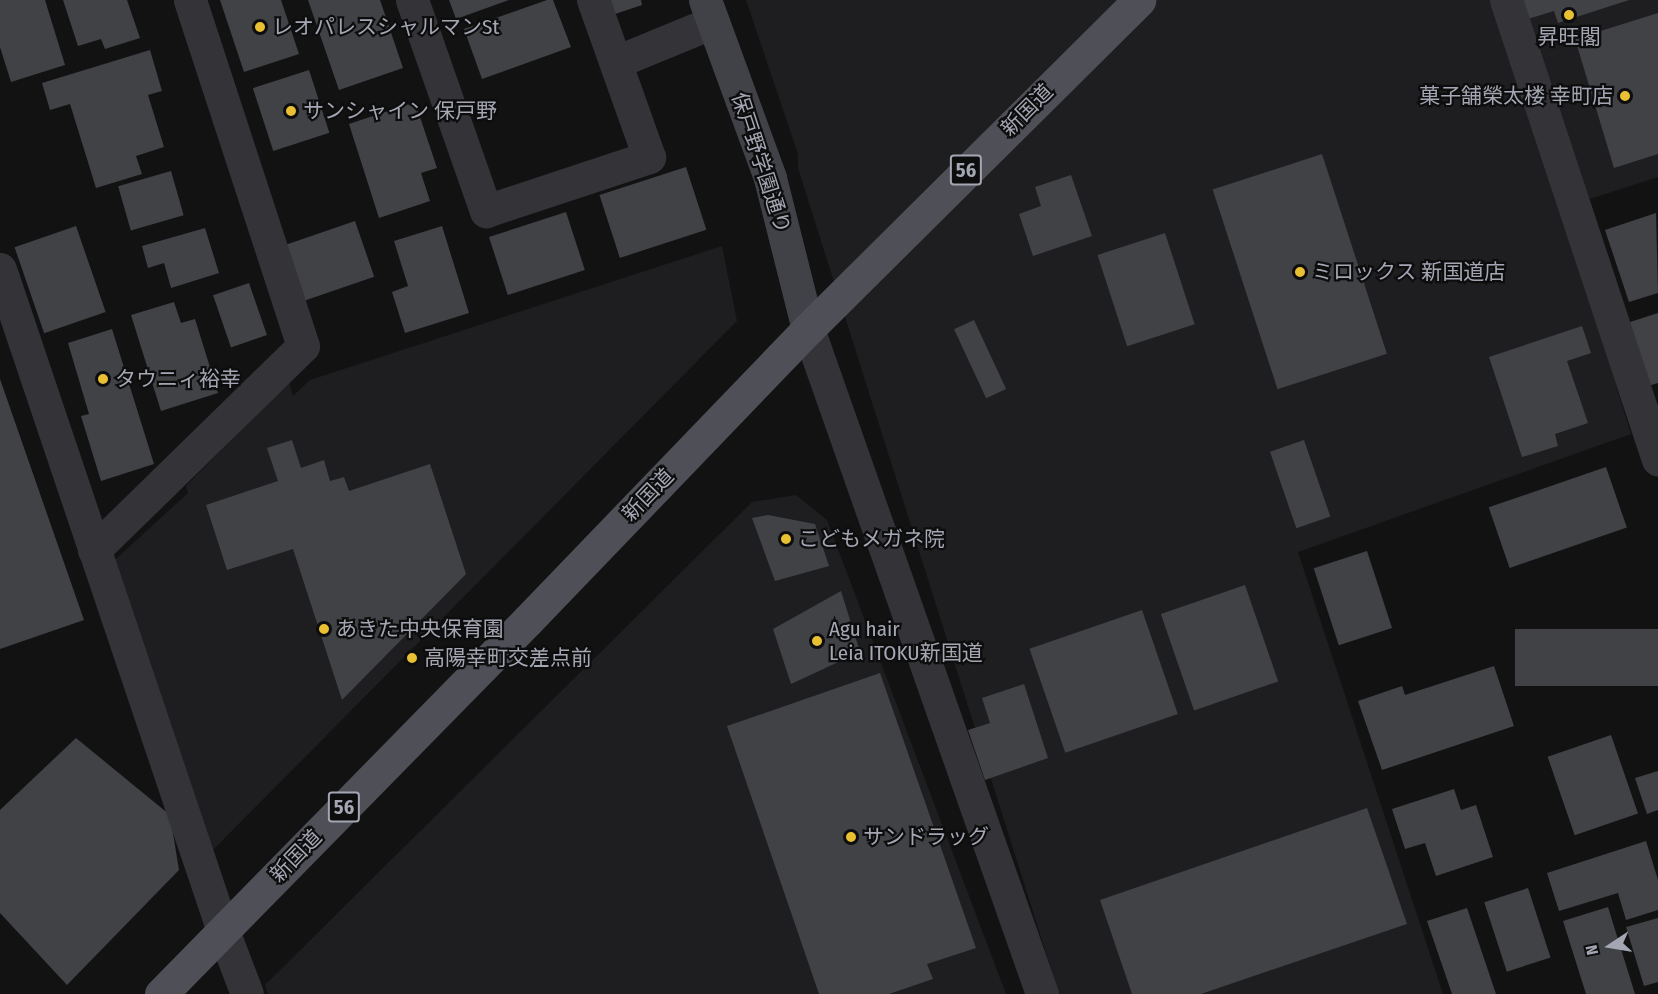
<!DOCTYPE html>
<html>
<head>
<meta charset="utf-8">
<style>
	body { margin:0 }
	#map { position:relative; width:1658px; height:994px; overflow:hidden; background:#121213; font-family:"Fira Sans Condensed","Noto Sans JP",sans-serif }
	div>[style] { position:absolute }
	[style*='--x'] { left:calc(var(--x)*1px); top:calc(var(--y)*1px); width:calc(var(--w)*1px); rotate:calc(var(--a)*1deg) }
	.built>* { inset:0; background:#1e1e20 }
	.building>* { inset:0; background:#414246; transform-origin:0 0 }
	.street>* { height:33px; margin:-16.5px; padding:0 16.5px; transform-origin:16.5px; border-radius:16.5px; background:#333338 }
	.secondary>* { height:33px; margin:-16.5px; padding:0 16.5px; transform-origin:16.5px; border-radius:16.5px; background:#414248 }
	.primary>* { height:33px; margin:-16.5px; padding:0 16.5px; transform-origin:16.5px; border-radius:16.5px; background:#4f5057 }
	.dots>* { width:16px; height:16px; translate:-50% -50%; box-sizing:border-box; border:3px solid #0d0d0e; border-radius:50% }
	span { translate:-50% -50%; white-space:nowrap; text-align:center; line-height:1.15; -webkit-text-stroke:4.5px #0d0d0e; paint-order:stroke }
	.shield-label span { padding:2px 4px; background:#0d0d0e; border:2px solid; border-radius:4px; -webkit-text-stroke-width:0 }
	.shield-label { font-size:20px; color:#a4a7b3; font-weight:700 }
	.poi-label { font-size:21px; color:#a4a7b3 }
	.left { translate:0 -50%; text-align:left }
	.right { translate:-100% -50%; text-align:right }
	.street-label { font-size:21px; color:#a4a7b3 }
	.north { position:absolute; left:1580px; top:916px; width:60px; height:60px; -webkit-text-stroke:4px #0d0d0e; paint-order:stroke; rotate:258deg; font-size:16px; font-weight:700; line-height:24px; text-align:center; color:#a4a7b3 }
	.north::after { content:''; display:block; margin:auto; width:21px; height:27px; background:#a4a7b3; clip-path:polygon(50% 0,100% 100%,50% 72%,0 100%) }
</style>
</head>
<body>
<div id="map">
	<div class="built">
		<i style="clip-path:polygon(746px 0,1658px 0,1658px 177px,1562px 208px,1631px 434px,1298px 552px,1443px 994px,1059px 994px,798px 168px,798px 154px)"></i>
		<i style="clip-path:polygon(722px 246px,737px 321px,207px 856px,105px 569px,188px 493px,186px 486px,289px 382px,293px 396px,310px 380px)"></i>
		<i style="clip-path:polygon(796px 495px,827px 520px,1006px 994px,268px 994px,265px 985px,752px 502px)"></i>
	</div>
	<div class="building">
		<i style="clip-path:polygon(0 0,45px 0,65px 65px,11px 82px,0 47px)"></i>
		<i style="clip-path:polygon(63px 0,127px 0,140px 38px,105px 49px,101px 39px,78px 46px)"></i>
		<i style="clip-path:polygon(220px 0,281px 0,299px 54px,244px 72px)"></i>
		<i style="clip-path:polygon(308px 0,380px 0,403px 68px,339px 90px)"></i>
		<i style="clip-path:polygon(449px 0,509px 0,456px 19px)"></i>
		<i style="clip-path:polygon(547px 0,553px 0,571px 47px,482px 79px,464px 29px)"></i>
		<i style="clip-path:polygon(610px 0,641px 0,642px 5px,615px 14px)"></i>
		<i style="clip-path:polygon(1522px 0,1629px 0,1558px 23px,1554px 11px,1528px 19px)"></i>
		<i style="clip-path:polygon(1658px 13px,1658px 154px,1614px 168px,1575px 39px)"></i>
		<i style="clip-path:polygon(150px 50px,162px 91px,148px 95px,164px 147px,136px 156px,142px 174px,96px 188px,70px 104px,50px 110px,42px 83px)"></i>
		<i style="left:309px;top:70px;width:66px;height:59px;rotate:72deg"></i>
		<i style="clip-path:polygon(415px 102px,437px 168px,421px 173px,430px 201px,379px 218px,349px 124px)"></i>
		<i style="left:1322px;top:154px;width:210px;height:115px;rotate:72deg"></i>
		<i style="left:686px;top:167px;width:66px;height:91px;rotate:72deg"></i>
		<i style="left:171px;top:171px;width:46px;height:55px;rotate:74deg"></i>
		<i style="clip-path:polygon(1071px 175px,1092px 236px,1033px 256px,1019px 214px,1041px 206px,1035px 187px)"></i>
		<i style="left:566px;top:212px;width:61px;height:81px;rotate:72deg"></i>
		<i style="clip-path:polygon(1656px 213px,1658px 293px,1629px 302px,1605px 230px)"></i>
		<i style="left:355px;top:221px;width:59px;height:77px;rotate:71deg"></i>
		<i style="left:76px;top:226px;width:91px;height:65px;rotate:71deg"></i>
		<i style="clip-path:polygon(442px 226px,469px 313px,405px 333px,392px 292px,408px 286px,394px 241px)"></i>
		<i style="clip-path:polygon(205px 228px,219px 273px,171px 288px,164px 263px,148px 268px,142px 246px)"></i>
		<i style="left:1165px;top:233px;width:96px;height:71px;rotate:72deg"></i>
		<i style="left:249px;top:283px;width:55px;height:38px;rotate:71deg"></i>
		<i style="clip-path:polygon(174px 302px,181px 323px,195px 319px,218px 393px,161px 411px,131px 315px)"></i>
		<i style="clip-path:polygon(1658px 313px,1658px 383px,1648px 386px,1627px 323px)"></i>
		<i style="left:974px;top:320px;width:76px;height:22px;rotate:65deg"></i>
		<i style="clip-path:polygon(1582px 326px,1591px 353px,1567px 361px,1588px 423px,1555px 434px,1558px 446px,1522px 457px,1489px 357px)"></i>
		<i style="clip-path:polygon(112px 329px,154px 464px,101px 481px,81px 416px,89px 414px,68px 343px)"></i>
		<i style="clip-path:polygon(0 379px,84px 620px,0 649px)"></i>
		<i style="clip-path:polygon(292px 440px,301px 468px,324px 460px,330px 481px,344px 477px,349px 491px,430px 464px,466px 574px,342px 700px,293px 549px,227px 570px,206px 505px,278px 481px,267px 448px)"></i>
		<i style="left:1304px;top:440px;width:81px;height:36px;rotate:71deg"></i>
		<i style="left:1606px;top:467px;width:64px;height:124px;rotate:71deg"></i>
		<i style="clip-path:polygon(768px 515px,815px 524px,829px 566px,775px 581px,752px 518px)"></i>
		<i style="left:1367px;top:551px;width:81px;height:56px;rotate:72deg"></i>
		<i style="left:1245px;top:585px;width:102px;height:89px;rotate:71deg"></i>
		<i style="clip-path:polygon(841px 591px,860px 652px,791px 684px,773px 629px)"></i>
		<i style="left:1142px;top:610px;width:110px;height:119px;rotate:71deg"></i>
		<i style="left:1658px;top:629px;width:57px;height:143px;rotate:90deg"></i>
		<i style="clip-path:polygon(1494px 666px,1514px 726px,1382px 770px,1358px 701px,1402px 686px,1405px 695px)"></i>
		<i style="clip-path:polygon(880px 673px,976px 948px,927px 964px,933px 979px,889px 994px,819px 994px,727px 726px)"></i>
		<i style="clip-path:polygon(1024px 684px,1048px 758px,985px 780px,968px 730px,990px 723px,982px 698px)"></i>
		<i style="left:1611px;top:735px;width:83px;height:67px;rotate:71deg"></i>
		<i style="clip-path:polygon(76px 738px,170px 815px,179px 870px,67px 985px,0 913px,0 810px)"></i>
		<i style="clip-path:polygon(1658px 771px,1658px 810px,1647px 814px,1635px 778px)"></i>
		<i style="clip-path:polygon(1454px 789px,1461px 810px,1476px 805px,1493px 857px,1436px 876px,1425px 843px,1405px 849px,1392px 809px)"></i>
		<i style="clip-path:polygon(1367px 808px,1407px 924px,1201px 994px,1132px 994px,1100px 900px)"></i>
		<i style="clip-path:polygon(1646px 841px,1658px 880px,1658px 910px,1626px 920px,1618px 893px,1559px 911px,1547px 873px)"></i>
		<i style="left:1528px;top:888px;width:73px;height:46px;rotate:72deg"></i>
		<i style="clip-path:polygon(1608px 907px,1635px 994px,1586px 994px,1563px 921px)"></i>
		<i style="clip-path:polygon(1467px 908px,1496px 994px,1452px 994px,1427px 921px)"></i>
		<i style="clip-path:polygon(1658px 918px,1658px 982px,1644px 986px,1626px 927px)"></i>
	</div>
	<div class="street">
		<i style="--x:412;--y:0;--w:224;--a:70.7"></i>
		<i style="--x:486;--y:211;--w:172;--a:-18.3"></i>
		<i style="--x:649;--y:157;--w:167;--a:-109.6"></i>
		<i style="--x:1506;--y:0;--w:484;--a:71.7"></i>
		<i style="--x:616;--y:62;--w:105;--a:-22.4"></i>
		<i style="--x:0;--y:269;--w:699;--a:71.38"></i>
		<i style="--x:223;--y:931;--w:67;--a:69.1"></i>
		<i style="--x:808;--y:329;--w:705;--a:70.61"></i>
		<i style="--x:94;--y:550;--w:292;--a:-44.3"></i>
		<i style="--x:303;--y:346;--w:364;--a:-108.1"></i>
	</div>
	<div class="secondary">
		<i style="--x:705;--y:0;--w:189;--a:69.9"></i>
		<i style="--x:770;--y:178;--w:156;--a:75.9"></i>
	</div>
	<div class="primary">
		<i style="--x:161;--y:994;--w:523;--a:-45.54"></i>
		<i style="--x:527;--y:621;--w:405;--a:-46.1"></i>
		<i style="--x:808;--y:329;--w:467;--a:-44.8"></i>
	</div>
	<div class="dots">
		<i style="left:1569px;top:15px;background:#eac033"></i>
		<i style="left:260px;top:27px;background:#eac033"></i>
		<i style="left:1625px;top:96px;background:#eac033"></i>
		<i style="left:291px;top:111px;background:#eac033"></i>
		<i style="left:1300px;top:272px;background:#eac033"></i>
		<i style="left:103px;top:379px;background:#eac033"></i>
		<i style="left:786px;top:539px;background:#eac033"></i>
		<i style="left:324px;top:629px;background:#eac033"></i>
		<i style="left:817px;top:641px;background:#eac033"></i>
		<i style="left:412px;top:658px;background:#eac033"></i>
		<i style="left:851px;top:837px;background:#eac033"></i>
	</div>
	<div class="shield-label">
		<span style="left:966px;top:170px">56</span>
		<span style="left:344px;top:807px">56</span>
	</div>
	<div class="poi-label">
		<span class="left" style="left:272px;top:27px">レオパレスシャルマンSt</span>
		<span style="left:1569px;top:37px">昇旺閣</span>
		<span class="right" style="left:1613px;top:96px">菓子舗榮太楼 幸町店</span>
		<span class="left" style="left:303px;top:111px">サンシャイン 保戸野</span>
		<span class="left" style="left:1312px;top:272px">ミロックス 新国道店</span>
		<span class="left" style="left:115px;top:379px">タウニィ裕幸</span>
		<span class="left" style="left:798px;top:539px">こどもメガネ院</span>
		<span class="left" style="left:336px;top:629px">あきた中央保育園</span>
		<span class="left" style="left:829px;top:641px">Agu hair<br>Leia ITOKU新国道</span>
		<span class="left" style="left:424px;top:658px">高陽幸町交差点前</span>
		<span class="left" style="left:863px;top:837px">サンドラッグ</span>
	</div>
	<div class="street-label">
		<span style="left:1027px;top:110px;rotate:-45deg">新国道</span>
		<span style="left:761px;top:163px;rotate:72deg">保戸野学園通り</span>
		<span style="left:648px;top:495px;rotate:-46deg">新国道</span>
		<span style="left:296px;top:856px;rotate:-46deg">新国道</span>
	</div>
	<div class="north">N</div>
</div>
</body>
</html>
